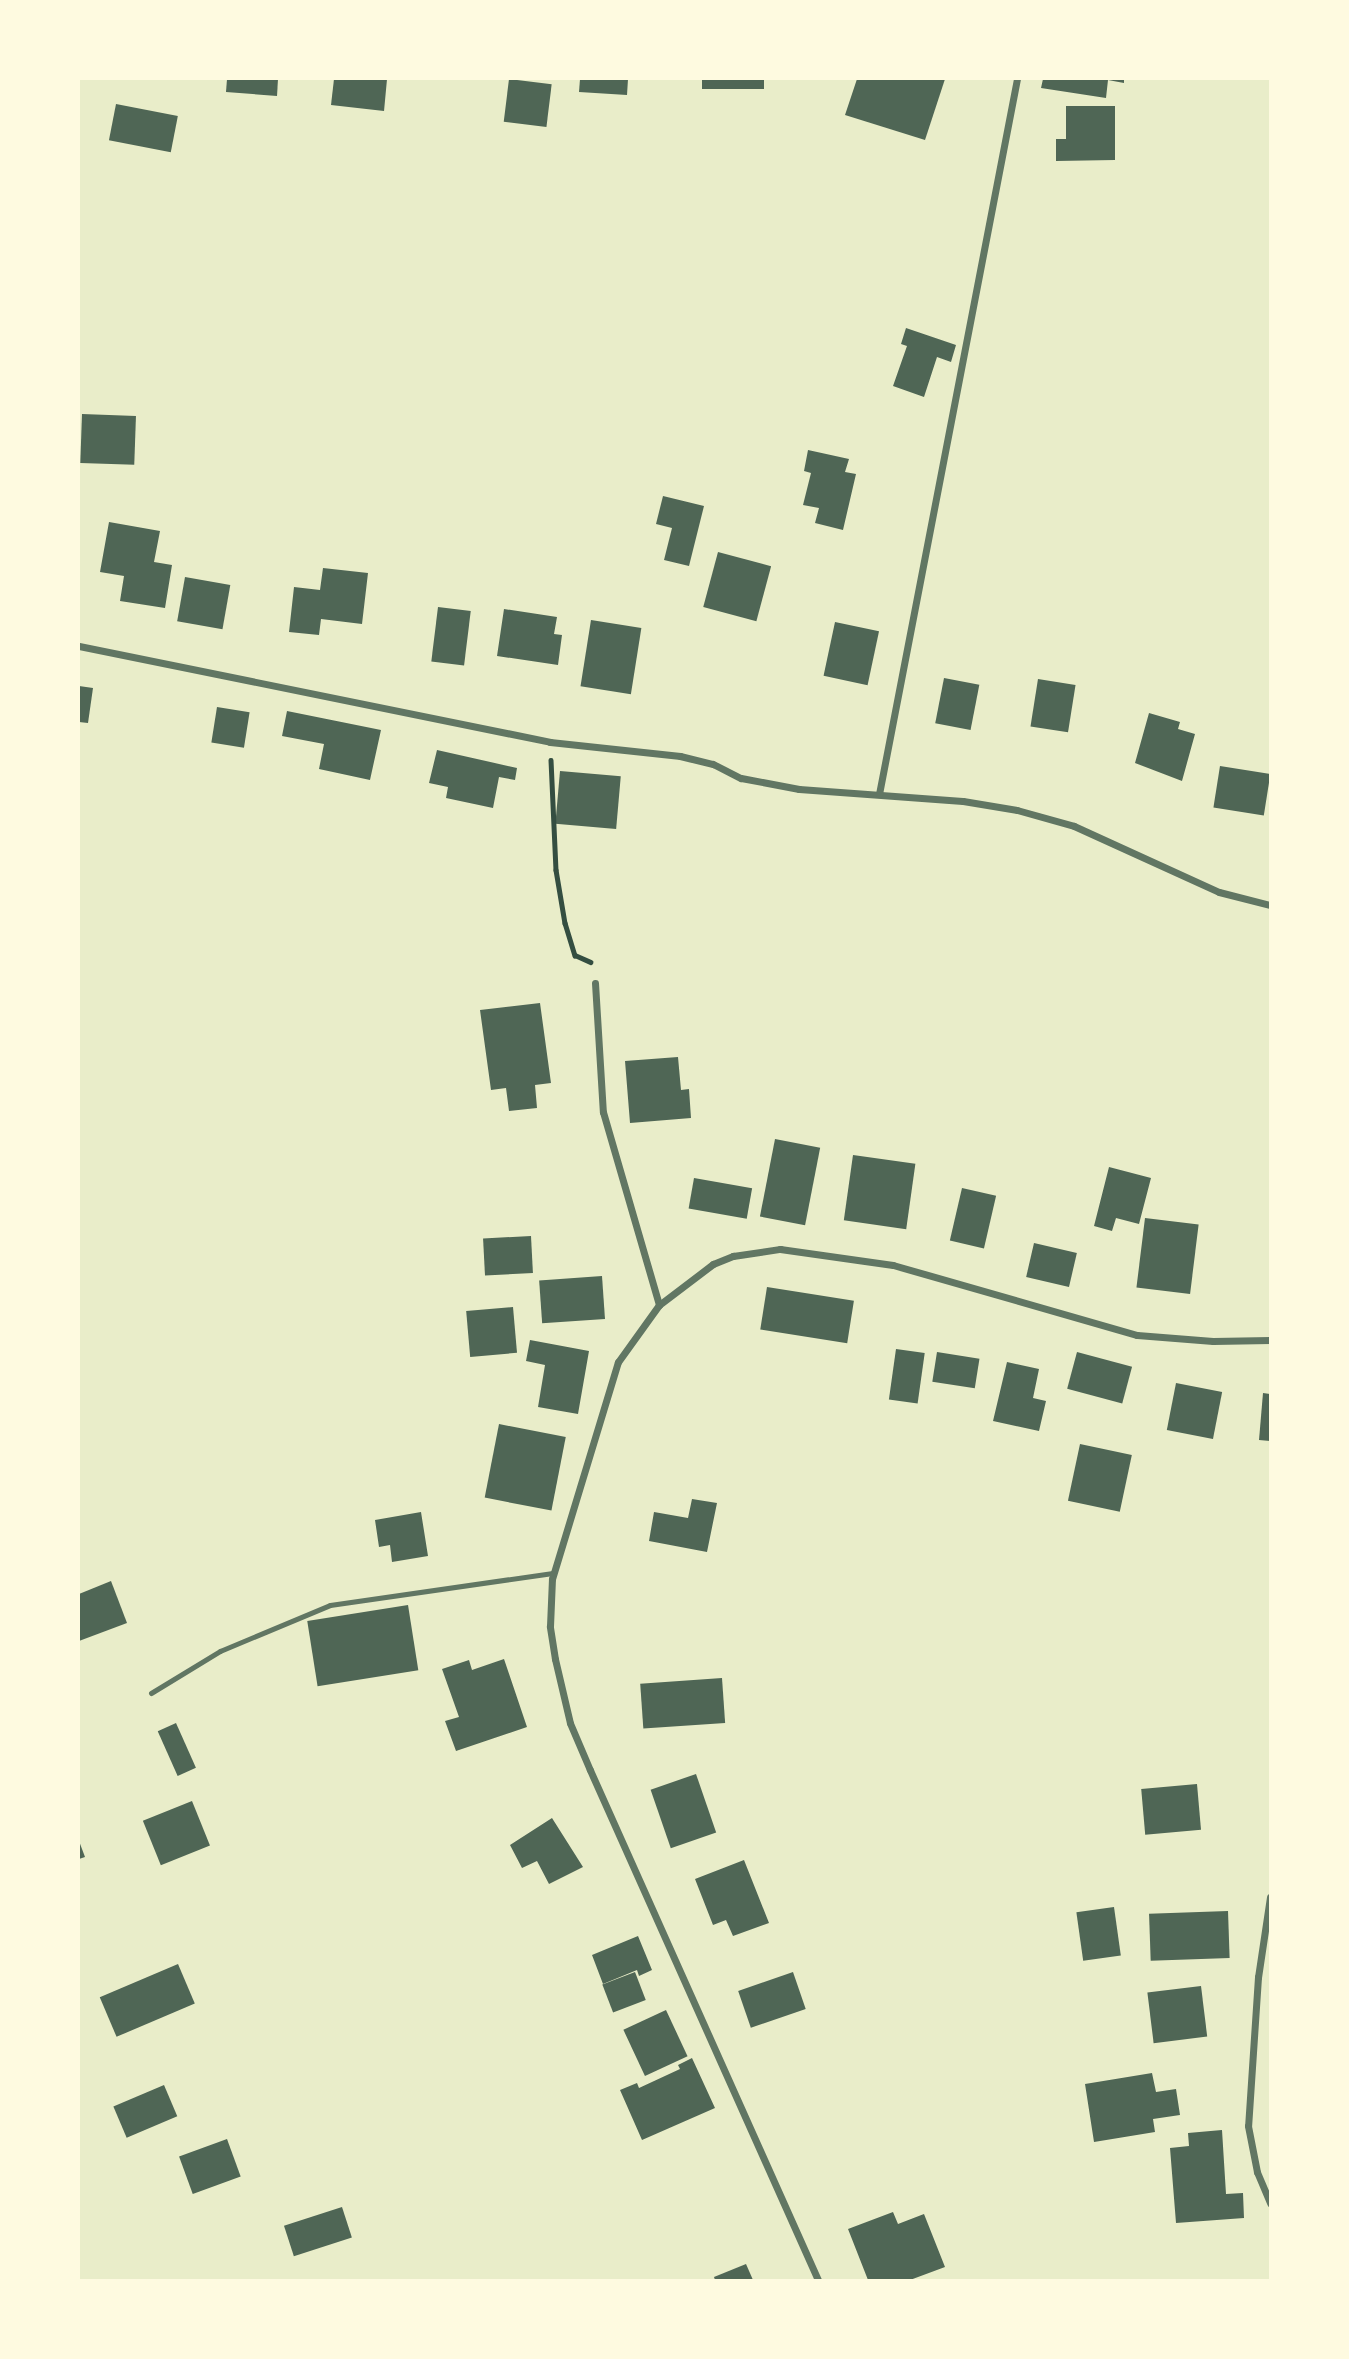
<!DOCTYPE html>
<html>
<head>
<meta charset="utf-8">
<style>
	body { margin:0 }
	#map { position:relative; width:1349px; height:2359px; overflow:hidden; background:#e9edc9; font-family:"DejaVu Sans",sans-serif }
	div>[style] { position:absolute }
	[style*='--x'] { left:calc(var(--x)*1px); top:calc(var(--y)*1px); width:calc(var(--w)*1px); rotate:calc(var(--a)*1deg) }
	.building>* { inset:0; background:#4f6655; transform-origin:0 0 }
	.path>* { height:4.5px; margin:-2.25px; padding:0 2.25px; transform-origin:2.25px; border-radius:2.25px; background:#344e41 }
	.service>* { height:5px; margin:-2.5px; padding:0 2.5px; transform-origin:2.5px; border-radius:2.5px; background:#617663 }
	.minor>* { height:7px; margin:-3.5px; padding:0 3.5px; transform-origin:3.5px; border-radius:3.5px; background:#617663 }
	span { translate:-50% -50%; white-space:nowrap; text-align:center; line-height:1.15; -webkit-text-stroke:7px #fefae0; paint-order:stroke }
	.frame { position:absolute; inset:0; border:80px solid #fefae0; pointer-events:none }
</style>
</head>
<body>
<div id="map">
	<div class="building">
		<i style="clip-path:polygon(227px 79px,278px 79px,277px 96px,226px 92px)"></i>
		<i style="clip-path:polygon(334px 79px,387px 79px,384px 111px,331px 105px)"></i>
		<i style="left:509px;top:79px;width:43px;height:43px;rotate:7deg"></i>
		<i style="clip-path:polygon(580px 79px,628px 79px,627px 95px,579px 92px)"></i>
		<i style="left:702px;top:79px;width:62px;height:10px"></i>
		<i style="clip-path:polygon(857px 79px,945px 79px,925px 140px,845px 115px)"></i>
		<i style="clip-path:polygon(1043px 79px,1124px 79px,1124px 83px,1108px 80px,1106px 98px,1041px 88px)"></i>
		<i style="left:116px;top:104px;width:63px;height:37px;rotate:11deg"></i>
		<i style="clip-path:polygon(1066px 106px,1115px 106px,1115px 160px,1056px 161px,1056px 139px,1066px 139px)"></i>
		<i style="clip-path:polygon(906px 328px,956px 345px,951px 362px,937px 357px,924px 397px,893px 386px,907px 346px,901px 344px)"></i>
		<i style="left:82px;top:414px;width:54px;height:49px;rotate:2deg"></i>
		<i style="clip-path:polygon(808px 450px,849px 459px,845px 472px,856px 474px,843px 530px,815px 523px,819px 508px,803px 505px,811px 473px,804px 471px)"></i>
		<i style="clip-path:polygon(663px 496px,704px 506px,689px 566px,664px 560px,672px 528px,656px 524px)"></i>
		<i style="clip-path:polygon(109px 522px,160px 531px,154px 562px,172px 565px,165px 608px,120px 601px,124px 576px,100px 572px)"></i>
		<i style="left:718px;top:552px;width:55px;height:57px;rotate:15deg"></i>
		<i style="clip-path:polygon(323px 568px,368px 573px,362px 624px,321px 619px,319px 635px,289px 632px,294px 587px,320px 590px)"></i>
		<i style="left:185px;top:577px;width:46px;height:45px;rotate:10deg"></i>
		<i style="left:438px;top:607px;width:33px;height:55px;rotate:7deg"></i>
		<i style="clip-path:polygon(504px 609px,557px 617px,554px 634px,562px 635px,558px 665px,497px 656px)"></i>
		<i style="left:591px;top:620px;width:51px;height:67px;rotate:9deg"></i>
		<i style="left:835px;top:622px;width:45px;height:55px;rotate:12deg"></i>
		<i style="left:944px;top:678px;width:36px;height:46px;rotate:11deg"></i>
		<i style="left:1038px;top:679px;width:38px;height:48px;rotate:9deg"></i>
		<i style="clip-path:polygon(79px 686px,93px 688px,88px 723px,79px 722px)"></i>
		<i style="left:217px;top:707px;width:33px;height:36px;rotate:9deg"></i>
		<i style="clip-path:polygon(287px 711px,381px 730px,370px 780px,319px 769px,324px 744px,282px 736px)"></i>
		<i style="clip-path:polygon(1149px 713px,1180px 722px,1178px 729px,1195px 734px,1182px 781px,1135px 763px)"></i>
		<i style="clip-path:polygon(437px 750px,517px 768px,515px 780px,499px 777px,493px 808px,446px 798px,448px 787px,429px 783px)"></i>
		<i style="left:1220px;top:766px;width:51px;height:42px;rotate:9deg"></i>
		<i style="left:560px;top:771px;width:61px;height:53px;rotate:5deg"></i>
		<i style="clip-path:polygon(540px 1003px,551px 1083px,535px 1085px,537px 1108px,509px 1111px,506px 1088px,491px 1090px,480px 1010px)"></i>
		<i style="clip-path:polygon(678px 1057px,681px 1090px,689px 1089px,691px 1118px,630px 1123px,625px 1061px)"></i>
		<i style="left:775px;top:1139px;width:46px;height:79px;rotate:11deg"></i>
		<i style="left:853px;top:1155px;width:63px;height:66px;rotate:8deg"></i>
		<i style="clip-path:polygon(1109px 1167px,1151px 1178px,1139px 1224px,1116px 1218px,1112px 1231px,1094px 1226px)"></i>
		<i style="left:694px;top:1178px;width:59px;height:31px;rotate:10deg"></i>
		<i style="left:962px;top:1188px;width:35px;height:54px;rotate:13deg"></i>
		<i style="left:1145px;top:1218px;width:54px;height:70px;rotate:7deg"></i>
		<i style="left:531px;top:1236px;width:37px;height:48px;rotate:87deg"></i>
		<i style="left:1034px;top:1243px;width:44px;height:35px;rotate:13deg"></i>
		<i style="left:602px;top:1276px;width:43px;height:63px;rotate:86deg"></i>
		<i style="left:767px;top:1287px;width:88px;height:43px;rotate:9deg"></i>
		<i style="left:513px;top:1307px;width:46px;height:47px;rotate:85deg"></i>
		<i style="clip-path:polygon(530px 1340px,589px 1351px,578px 1414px,538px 1407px,545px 1365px,526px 1361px)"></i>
		<i style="left:896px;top:1349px;width:29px;height:51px;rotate:8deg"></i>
		<i style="left:937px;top:1352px;width:43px;height:30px;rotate:9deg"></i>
		<i style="left:1077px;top:1352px;width:57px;height:38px;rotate:15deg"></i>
		<i style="clip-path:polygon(1007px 1362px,1039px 1369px,1033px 1398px,1046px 1401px,1039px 1431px,993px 1421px)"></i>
		<i style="left:1176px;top:1383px;width:47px;height:48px;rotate:11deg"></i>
		<i style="clip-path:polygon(1263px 1393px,1270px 1394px,1270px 1441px,1259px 1440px)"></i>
		<i style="left:499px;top:1424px;width:68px;height:75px;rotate:11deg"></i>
		<i style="left:1080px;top:1444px;width:53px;height:58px;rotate:12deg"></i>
		<i style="clip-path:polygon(692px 1499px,717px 1503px,707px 1552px,649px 1541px,654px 1512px,688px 1518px)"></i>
		<i style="clip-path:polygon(421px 1512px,428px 1556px,392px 1562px,390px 1545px,379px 1547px,375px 1520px)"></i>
		<i style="clip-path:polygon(111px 1581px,127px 1623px,79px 1641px,79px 1594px)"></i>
		<i style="left:408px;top:1605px;width:66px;height:102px;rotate:81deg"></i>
		<i style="clip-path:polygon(504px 1659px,527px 1727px,456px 1751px,445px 1721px,459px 1717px,442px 1669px,469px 1660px,472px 1670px)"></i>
		<i style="left:722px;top:1678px;width:45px;height:82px;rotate:86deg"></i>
		<i style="left:176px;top:1723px;width:49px;height:20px;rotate:66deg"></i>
		<i style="left:696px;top:1774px;width:62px;height:48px;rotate:71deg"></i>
		<i style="left:1197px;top:1784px;width:46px;height:56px;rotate:85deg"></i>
		<i style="left:192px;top:1801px;width:48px;height:53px;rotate:68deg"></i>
		<i style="clip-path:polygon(552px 1818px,583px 1867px,549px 1884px,537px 1861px,522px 1868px,510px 1845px)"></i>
		<i style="clip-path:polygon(79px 1841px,85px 1857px,79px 1859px)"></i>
		<i style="clip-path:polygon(744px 1860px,769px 1923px,733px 1936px,726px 1920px,713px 1925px,695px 1879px)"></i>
		<i style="left:1114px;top:1907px;width:49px;height:38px;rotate:82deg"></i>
		<i style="left:1228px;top:1911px;width:47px;height:79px;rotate:88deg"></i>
		<i style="clip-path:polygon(638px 1936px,652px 1970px,639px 1976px,637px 1970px,603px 1984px,592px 1955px)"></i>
		<i style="left:178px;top:1964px;width:43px;height:85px;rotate:67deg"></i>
		<i style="left:635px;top:1972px;width:30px;height:35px;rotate:69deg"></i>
		<i style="left:793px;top:1972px;width:39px;height:58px;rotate:71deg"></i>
		<i style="left:1201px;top:1986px;width:51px;height:54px;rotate:83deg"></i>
		<i style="left:666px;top:2010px;width:51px;height:47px;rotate:65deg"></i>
		<i style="clip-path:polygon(692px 2058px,715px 2108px,642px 2140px,620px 2090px,637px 2083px,639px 2088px,680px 2069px,678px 2065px)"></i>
		<i style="clip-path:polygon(1152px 2073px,1156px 2092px,1176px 2089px,1180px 2115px,1153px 2119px,1155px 2132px,1094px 2142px,1085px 2084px)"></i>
		<i style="left:164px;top:2085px;width:34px;height:55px;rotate:67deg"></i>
		<i style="clip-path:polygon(1222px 2130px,1226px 2194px,1243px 2193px,1244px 2218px,1176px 2223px,1170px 2148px,1189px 2146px,1188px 2133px)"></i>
		<i style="left:227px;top:2139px;width:40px;height:51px;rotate:70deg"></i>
		<i style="left:342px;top:2207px;width:32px;height:61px;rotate:72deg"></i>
		<i style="clip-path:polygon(893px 2212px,898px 2224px,924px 2214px,945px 2267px,910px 2280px,868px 2280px,848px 2229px)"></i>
		<i style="clip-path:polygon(746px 2264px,753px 2280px,715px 2280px,714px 2277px)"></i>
	</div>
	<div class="path">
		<i style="--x:551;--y:760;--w:110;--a:87.4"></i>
		<i style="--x:556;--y:870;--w:54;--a:80.4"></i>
		<i style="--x:565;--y:923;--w:34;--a:73"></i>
		<i style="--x:575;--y:955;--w:17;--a:24"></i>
	</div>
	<div class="service">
		<i style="--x:151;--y:1693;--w:81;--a:-31.3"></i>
		<i style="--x:220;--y:1651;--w:119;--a:-22.7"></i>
		<i style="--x:330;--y:1605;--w:225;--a:-8.2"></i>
	</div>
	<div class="minor">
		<i style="--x:79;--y:646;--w:481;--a:11.5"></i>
		<i style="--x:550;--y:742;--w:131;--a:6.1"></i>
		<i style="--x:680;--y:756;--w:34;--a:14"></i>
		<i style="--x:713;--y:764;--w:31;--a:27"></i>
		<i style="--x:741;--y:778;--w:59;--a:10.7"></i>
		<i style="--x:799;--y:789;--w:164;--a:4.2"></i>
		<i style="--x:963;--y:801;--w:55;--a:9.5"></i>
		<i style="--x:1017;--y:810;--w:59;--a:15.7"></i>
		<i style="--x:1074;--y:826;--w:159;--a:24.5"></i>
		<i style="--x:1219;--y:892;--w:53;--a:14.3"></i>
		<i style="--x:879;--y:794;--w:728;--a:-79.08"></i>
		<i style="--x:595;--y:983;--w:129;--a:86.5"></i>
		<i style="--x:603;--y:1112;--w:201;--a:73.8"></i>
		<i style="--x:1270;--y:1897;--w:81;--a:98.5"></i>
		<i style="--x:1258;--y:1977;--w:149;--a:93.8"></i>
		<i style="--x:1248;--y:2126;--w:47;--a:78.9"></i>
		<i style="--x:1257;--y:2172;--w:34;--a:67"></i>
		<i style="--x:818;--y:2280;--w:559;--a:-114.09"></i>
		<i style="--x:590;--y:1770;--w:51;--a:-113.1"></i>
		<i style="--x:570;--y:1723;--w:66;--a:-103.2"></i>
		<i style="--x:555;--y:1659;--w:33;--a:-99"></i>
		<i style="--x:550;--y:1626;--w:47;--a:-87.6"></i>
		<i style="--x:552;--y:1579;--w:227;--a:-73.1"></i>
		<i style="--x:618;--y:1362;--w:70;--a:-54.3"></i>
		<i style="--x:659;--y:1305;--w:68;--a:-37.2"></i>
		<i style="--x:713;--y:1264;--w:22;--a:-22"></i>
		<i style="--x:733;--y:1256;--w:48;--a:-8.5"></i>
		<i style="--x:780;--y:1249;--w:114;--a:8.1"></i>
		<i style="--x:893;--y:1265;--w:254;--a:16"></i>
		<i style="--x:1137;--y:1335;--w:76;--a:4.5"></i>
		<i style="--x:1213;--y:1341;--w:57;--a:-1"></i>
	</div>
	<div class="frame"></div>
</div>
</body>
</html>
